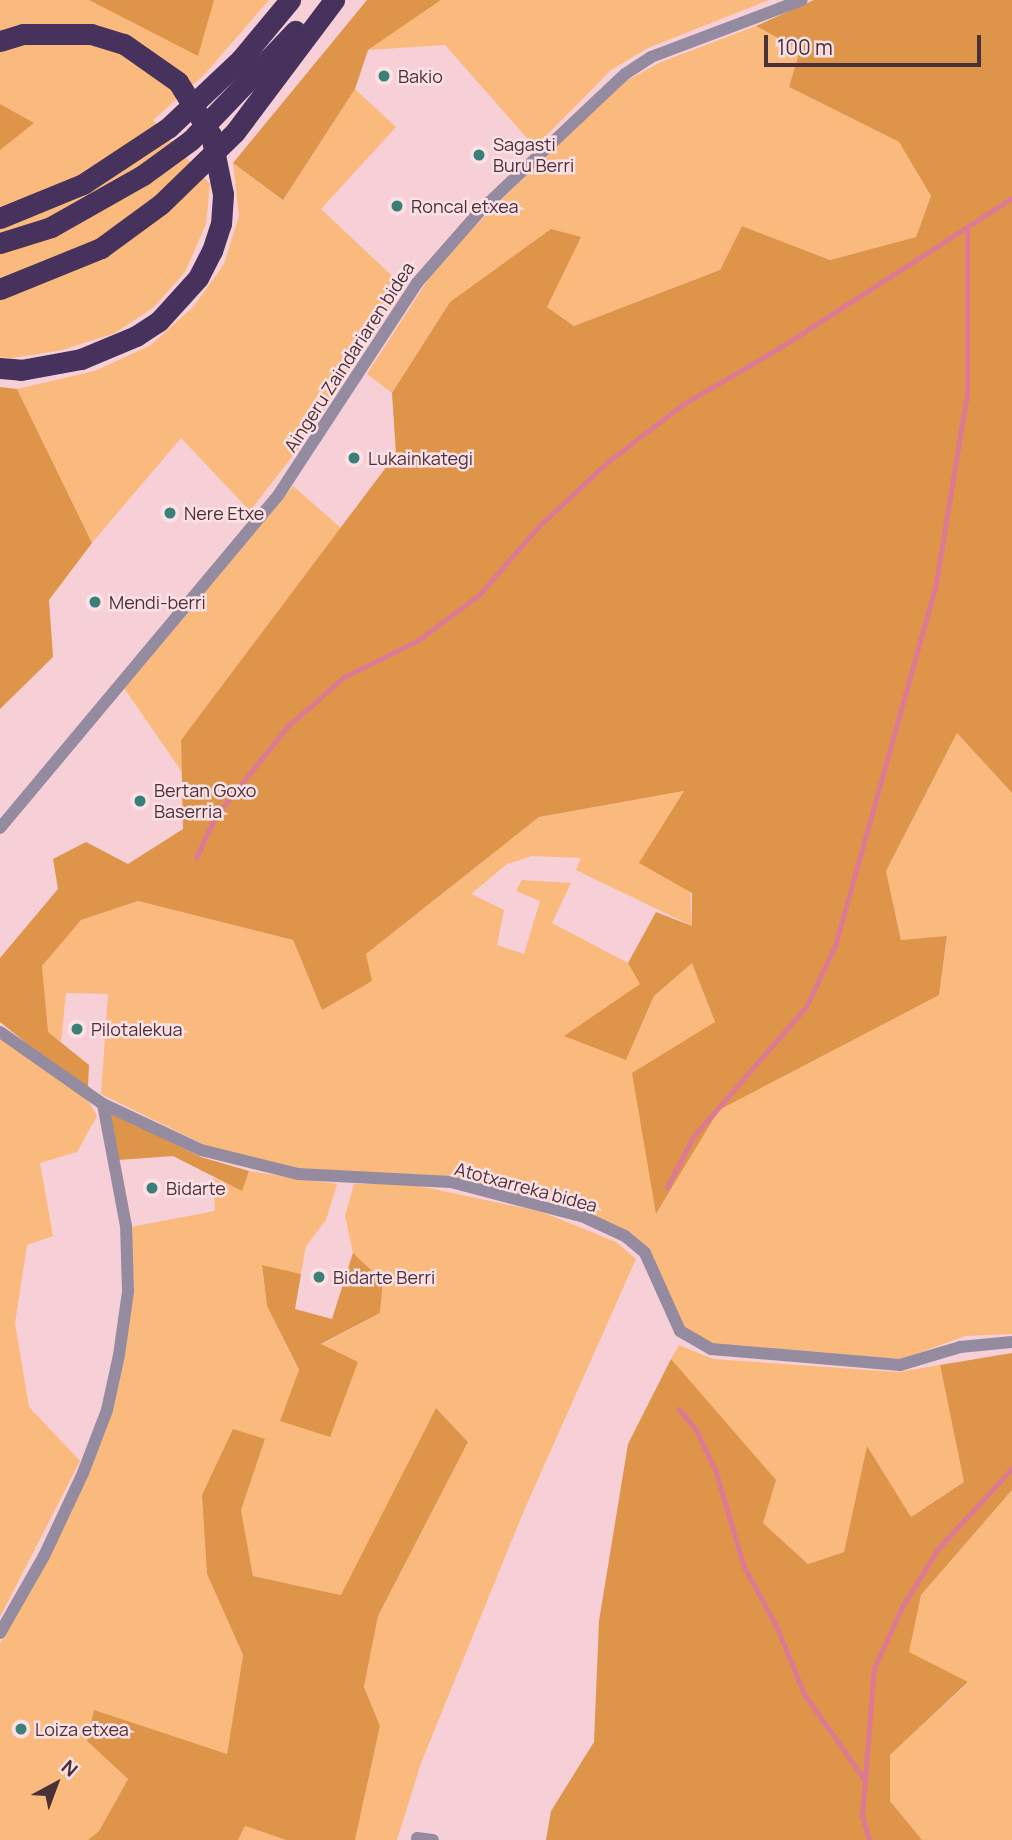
<!DOCTYPE html>
<html>
<head>
<meta charset="utf-8">
<style>
	body { margin:0 }
	#map { position:relative; width:1012px; height:1840px; overflow:hidden; background:#f7cfd7; font-family:Manrope,sans-serif }
	div>[style] { position:absolute }
	[style*='--x'] { left:calc(var(--x)*1px); top:calc(var(--y)*1px); width:calc(var(--w)*1px); rotate:calc(var(--a)*1deg) }
	.green>* { inset:0; background:#faba7d }
	.forest>* { inset:0; background:#de9549 }
	.stream>* { height:4.5px; margin:-2.25px; padding:0 2.25px; transform-origin:2.25px; border-radius:2.25px; background:#dd7993 }
	.street>* { height:12px; margin:-6px; padding:0 6px; transform-origin:6px; border-radius:6px; background:#948ba1 }
	.highway>* { height:21px; margin:-10.5px; padding:0 10.5px; transform-origin:10.5px; border-radius:10.5px; background:#46325d }
	.highway-bridge>* { height:21px; margin:-10.5px; padding:0 10.5px; transform-origin:10.5px; border-radius:10.5px; background:#46325d }
	.dots>* { width:19px; height:19px; translate:-50% -50%; box-sizing:border-box; border:4px solid #fbe0e5; border-radius:50% }
	span { translate:-50% -50%; white-space:nowrap; text-align:center; line-height:1.15; -webkit-text-stroke:5px #fbe0e5; paint-order:stroke }
	.poi-label { font-size:18px; color:#4a3137 }
	.left { translate:0 -50%; text-align:left }
	.street-label { font-size:18px; color:#4a3137 }
	.north { position:absolute; left:21px; top:1749px; width:70px; height:70px; -webkit-text-stroke:5px #fbe0e5; paint-order:stroke; rotate:41deg; font-size:19px; font-weight:700; line-height:28px; text-align:center; color:#4a3137 }
	.north::after { content:''; display:block; margin:auto; width:24px; height:32px; background:#4a3137; clip-path:polygon(50% 0,100% 100%,50% 72%,0 100%) }
	.scale { position:absolute; left:764px; top:35px; width:217px; height:32px; box-sizing:border-box; border:4px solid #4a3137; border-top:0; padding-left:9px; font-size:21px; line-height:24px; white-space:nowrap; color:#4a3137; -webkit-text-stroke:5px #fbe0e5; paint-order:stroke }
</style>
</head>
<body>
<div id="map">
	<div class="green">
		<i style="clip-path:polygon(0 0,269px 0,204px 75px,153px 120px,210px 184px,206px 224px,185px 272px,154px 307px,115px 333px,62px 350px,13px 358px,0 357px)"></i>
		<i style="clip-path:polygon(441px 0,769px 0,648px 48px,611px 70px,535px 147px,445px 45px,368px 50px)"></i>
		<i style="clip-path:polygon(756px 26px,800px 50px,789px 87px,899px 142px,931px 196px,916px 237px,830px 260px,742px 226px,720px 270px,574px 326px,547px 307px,450px 302px,392px 393px,367px 374px,442px 258px,620px 84px,661px 62px)"></i>
		<i style="clip-path:polygon(355px 89px,396px 127px,321px 209px,404px 287px,308px 436px,250px 511px,181px 438px,92px 543px,17px 389px,95px 371px,151px 345px,194px 306px,224px 264px,239px 216px,233px 163px,283px 200px)"></i>
		<i style="clip-path:polygon(293px 486px,341px 528px,181px 740px,182px 772px,124px 688px)"></i>
		<i style="clip-path:polygon(957px 733px,1012px 793px,1012px 1334px,965px 1336px,903px 1359px,716px 1346px,684px 1328px,652px 1258px,623px 1231px,441px 1178px,297px 1170px,207px 1146px,101px 1094px,108px 994px,66px 993px,61px 1042px,47px 1032px,42px 966px,80px 920px,138px 901px,293px 940px,322px 1010px,366px 954px,539px 817px,685px 791px,692px 926px,576px 870px,581px 858px,532px 856px,507px 864px,471px 894px,504px 910px,497px 945px,524px 954px,540px 901px,516px 891px,522px 880px,571px 883px,552px 923px,628px 963px,641px 984px,565px 1036px,626px 1060px,654px 996px,692px 962px,715px 1022px,657px 1213px,719px 1110px,939px 994px,947px 937px,901px 940px,886px 871px)"></i>
		<i style="clip-path:polygon(0 1039px,87px 1098px,97px 1116px,77px 1152px,40px 1163px,53px 1236px,27px 1245px,15px 1323px,29px 1407px,80px 1461px,0 1617px)"></i>
		<i style="clip-path:polygon(249px 1171px,337px 1184px,326px 1220px,306px 1246px,301px 1274px,262px 1266px,267px 1306px,299px 1371px,280px 1421px,321px 1345px,380px 1313px,383px 1281px,353px 1253px,345px 1216px,354px 1184px,410px 1184px,542px 1212px,616px 1242px,636px 1259px,523px 1513px,421px 1763px,397px 1840px,355px 1840px,380px 1726px,364px 1687px,378px 1616px,468px 1442px,436px 1408px,342px 1595px,253px 1576px,241px 1510px,265px 1439px,207px 1574px,243px 1655px,227px 1754px,94px 1711px,87px 1741px,128px 1779px,99px 1831px,88px 1840px,0 1840px,0 1644px,47px 1558px,111px 1413px,131px 1227px,215px 1211px,213px 1178px,241px 1190px)"></i>
		<i style="clip-path:polygon(679px 1345px,713px 1359px,898px 1372px,940px 1365px,964px 1482px,911px 1517px,867px 1447px,844px 1552px,808px 1564px,763px 1523px,671px 1359px)"></i>
		<i style="clip-path:polygon(1012px 1490px,1012px 1840px,922px 1840px,890px 1801px,890px 1755px,968px 1683px,908px 1652px,921px 1595px)"></i>
		<i style="clip-path:polygon(245px 1826px,286px 1840px,238px 1840px)"></i>
	</div>
	<div class="forest">
		<i style="clip-path:polygon(89px 0,214px 0,198px 56px)"></i>
		<i style="clip-path:polygon(367px 0,441px 0,368px 50px,355px 89px,283px 200px,233px 163px)"></i>
		<i style="clip-path:polygon(814px 0,1012px 0,1012px 793px,957px 733px,886px 871px,901px 940px,947px 936px,939px 995px,719px 1110px,656px 1214px,632px 1073px,715px 1022px,692px 963px,654px 996px,626px 1060px,564px 1036px,640px 984px,628px 963px,656px 912px,692px 926px,692px 893px,639px 863px,684px 791px,539px 817px,366px 954px,372px 981px,322px 1010px,293px 940px,138px 901px,81px 920px,42px 966px,48px 1032px,89px 1065px,88px 1087px,45px 1058px,0 1022px,0 958px,58px 889px,53px 859px,86px 842px,128px 864px,183px 829px,181px 740px,396px 454px,392px 393px,450px 302px,551px 229px,581px 237px,547px 307px,574px 326px,720px 270px,742px 226px,830px 260px,916px 237px,931px 196px,899px 142px,789px 87px,800px 50px,756px 26px)"></i>
		<i style="clip-path:polygon(0 104px,34px 123px,0 150px)"></i>
		<i style="clip-path:polygon(0 387px,17px 389px,92px 543px,49px 600px,53px 657px,0 709px)"></i>
		<i style="clip-path:polygon(110px 1112px,201px 1157px,249px 1171px,242px 1191px,173px 1156px,118px 1160px)"></i>
		<i style="clip-path:polygon(353px 1253px,383px 1281px,380px 1313px,321px 1344px,358px 1362px,330px 1437px,280px 1421px,299px 1370px,267px 1306px,262px 1265px,301px 1274px,295px 1309px,332px 1319px)"></i>
		<i style="clip-path:polygon(1012px 1353px,1012px 1490px,921px 1595px,909px 1652px,968px 1682px,890px 1755px,890px 1801px,922px 1840px,546px 1840px,551px 1811px,594px 1742px,599px 1621px,628px 1444px,671px 1359px,776px 1480px,763px 1523px,808px 1564px,844px 1552px,867px 1446px,911px 1517px,964px 1482px,940px 1365px)"></i>
		<i style="clip-path:polygon(436px 1408px,468px 1442px,378px 1616px,364px 1687px,380px 1726px,355px 1840px,286px 1840px,245px 1826px,238px 1840px,88px 1840px,99px 1831px,128px 1779px,87px 1741px,94px 1710px,227px 1754px,243px 1655px,207px 1574px,202px 1495px,233px 1429px,265px 1439px,241px 1510px,253px 1576px,341px 1595px)"></i>
	</div>
	<div class="stream">
		<i style="--x:196;--y:858;--w:45;--a:-65.1"></i>
		<i style="--x:215;--y:817;--w:115;--a:-51.3"></i>
		<i style="--x:287;--y:727;--w:76;--a:-41.3"></i>
		<i style="--x:344;--y:677;--w:81;--a:-26.3"></i>
		<i style="--x:417;--y:641;--w:77;--a:-36.6"></i>
		<i style="--x:479;--y:595;--w:94;--a:-48.9"></i>
		<i style="--x:541;--y:524;--w:93;--a:-42.8"></i>
		<i style="--x:609;--y:461;--w:92;--a:-37.5"></i>
		<i style="--x:682;--y:405;--w:115;--a:-30.4"></i>
		<i style="--x:781;--y:347;--w:275;--a:-32.8"></i>
		<i style="--x:667;--y:1187;--w:56;--a:-62.5"></i>
		<i style="--x:693;--y:1137;--w:172;--a:-49"></i>
		<i style="--x:806;--y:1007;--w:68;--a:-64.6"></i>
		<i style="--x:835;--y:946;--w:371;--a:-74.4"></i>
		<i style="--x:935;--y:589;--w:198;--a:-80.7"></i>
		<i style="--x:967;--y:394;--w:166;--a:-90"></i>
		<i style="--x:679;--y:1409;--w:26;--a:50"></i>
		<i style="--x:696;--y:1429;--w:47;--a:64.5"></i>
		<i style="--x:716;--y:1471;--w:99;--a:73.6"></i>
		<i style="--x:744;--y:1566;--w:69;--a:61.6"></i>
		<i style="--x:777;--y:1627;--w:74;--a:67.6"></i>
		<i style="--x:805;--y:1695;--w:100;--a:54.7"></i>
		<i style="--x:869;--y:1840;--w:25;--a:-106"></i>
		<i style="--x:862;--y:1816;--w:148;--a:-85.4"></i>
		<i style="--x:874;--y:1668;--w:67;--a:-65.3"></i>
		<i style="--x:902;--y:1607;--w:68;--a:-58.2"></i>
		<i style="--x:938;--y:1549;--w:110;--a:-47.6"></i>
	</div>
	<div class="street">
		<i style="--x:0;--y:828;--w:435;--a:-50.1"></i>
		<i style="--x:279;--y:494;--w:252;--a:-56.8"></i>
		<i style="--x:417;--y:283;--w:96;--a:-48.8"></i>
		<i style="--x:480;--y:211;--w:199;--a:-43.4"></i>
		<i style="--x:625;--y:74;--w:31;--a:-33"></i>
		<i style="--x:651;--y:57;--w:161;--a:-20.7"></i>
		<i style="--x:0;--y:1032;--w:126;--a:35"></i>
		<i style="--x:103;--y:1104;--w:108;--a:25.1"></i>
		<i style="--x:201;--y:1150;--w:100;--a:13.9"></i>
		<i style="--x:298;--y:1174;--w:153;--a:3"></i>
		<i style="--x:451;--y:1182;--w:138;--a:14.7"></i>
		<i style="--x:584;--y:1217;--w:45;--a:24.9"></i>
		<i style="--x:625;--y:1236;--w:26;--a:40"></i>
		<i style="--x:645;--y:1253;--w:85;--a:65.8"></i>
		<i style="--x:680;--y:1331;--w:36;--a:30"></i>
		<i style="--x:711;--y:1349;--w:190;--a:4.8"></i>
		<i style="--x:900;--y:1365;--w:63;--a:-16.7"></i>
		<i style="--x:960;--y:1347;--w:52;--a:-5.5"></i>
		<i style="--x:0;--y:1633;--w:89;--a:-60.3"></i>
		<i style="--x:44;--y:1556;--w:92;--a:-64.8"></i>
		<i style="--x:83;--y:1473;--w:67;--a:-69.1"></i>
		<i style="--x:107;--y:1410;--w:56;--a:-77.7"></i>
		<i style="--x:119;--y:1355;--w:64;--a:-81.9"></i>
		<i style="--x:128;--y:1292;--w:66;--a:-91.7"></i>
		<i style="--x:126;--y:1226;--w:124;--a:-100.7"></i>
		<i style="--x:417;--y:1838;--w:16;--a:7"></i>
	</div>
	<div class="highway">
		<i style="--x:0;--y:41;--w:24;--a:-17"></i>
		<i style="--x:23;--y:34;--w:68;--a:0"></i>
		<i style="--x:91;--y:34;--w:34;--a:17"></i>
		<i style="--x:124;--y:44;--w:66;--a:35.1"></i>
		<i style="--x:0;--y:218;--w:90;--a:-22.3"></i>
		<i style="--x:83;--y:184;--w:102;--a:-33.4"></i>
		<i style="--x:168;--y:128;--w:100;--a:-43.4"></i>
		<i style="--x:241;--y:59;--w:77;--a:-50.3"></i>
		<i style="--x:0;--y:243;--w:53;--a:-17.4"></i>
		<i style="--x:51;--y:227;--w:106;--a:-29.5"></i>
		<i style="--x:143;--y:175;--w:59;--a:-36.1"></i>
		<i style="--x:191;--y:140;--w:151;--a:-46.3"></i>
		<i style="--x:0;--y:289;--w:109;--a:-22.1"></i>
		<i style="--x:101;--y:248;--w:74;--a:-36.3"></i>
		<i style="--x:161;--y:204;--w:103;--a:-44.2"></i>
		<i style="--x:235;--y:132;--w:165;--a:-53.1"></i>
		<i style="--x:0;--y:368;--w:21;--a:5"></i>
		<i style="--x:21;--y:370;--w:61;--a:-10.4"></i>
		<i style="--x:81;--y:359;--w:60;--a:-22.7"></i>
		<i style="--x:136;--y:336;--w:27;--a:-33"></i>
		<i style="--x:159;--y:321;--w:58;--a:-47.8"></i>
		<i style="--x:198;--y:278;--w:30;--a:-63"></i>
		<i style="--x:212;--y:251;--w:28;--a:-72"></i>
		<i style="--x:221;--y:224;--w:30;--a:-86"></i>
	</div>
	<div class="highway-bridge">
		<i style="--x:178;--y:82;--w:62;--a:58.1"></i>
		<i style="--x:211;--y:135;--w:60;--a:78.5"></i>
	</div>
	<div class="dots">
		<i style="left:384px;top:76px;background:#3a8077"></i>
		<i style="left:479px;top:155px;background:#3a8077"></i>
		<i style="left:397px;top:206px;background:#3a8077"></i>
		<i style="left:354px;top:458px;background:#3a8077"></i>
		<i style="left:170px;top:513px;background:#3a8077"></i>
		<i style="left:95px;top:602px;background:#3a8077"></i>
		<i style="left:140px;top:801px;background:#3a8077"></i>
		<i style="left:77px;top:1029px;background:#3a8077"></i>
		<i style="left:152px;top:1188px;background:#3a8077"></i>
		<i style="left:319px;top:1277px;background:#3a8077"></i>
		<i style="left:21px;top:1729px;background:#3a8077"></i>
	</div>
	<div class="poi-label">
		<span class="left" style="left:398px;top:76px">Bakio</span>
		<span class="left" style="left:493px;top:155px">Sagasti<br>Buru Berri</span>
		<span class="left" style="left:411px;top:206px">Roncal etxea</span>
		<span class="left" style="left:368px;top:458px">Lukainkategi</span>
		<span class="left" style="left:184px;top:513px">Nere Etxe</span>
		<span class="left" style="left:109px;top:602px">Mendi-berri</span>
		<span class="left" style="left:154px;top:801px">Bertan Goxo<br>Baserria</span>
		<span class="left" style="left:91px;top:1029px">Pilotalekua</span>
		<span class="left" style="left:166px;top:1188px">Bidarte</span>
		<span class="left" style="left:333px;top:1277px">Bidarte Berri</span>
		<span class="left" style="left:35px;top:1729px">Loiza etxea</span>
	</div>
	<div class="street-label">
		<span style="left:349px;top:357px;rotate:-57deg">Aingeru Zaindariaren bidea</span>
		<span style="left:526px;top:1187px;rotate:15deg">Atotxarreka bidea</span>
	</div>
	<div class="north">N</div>
	<div class="scale">100 m</div>
</div>
</body>
</html>
